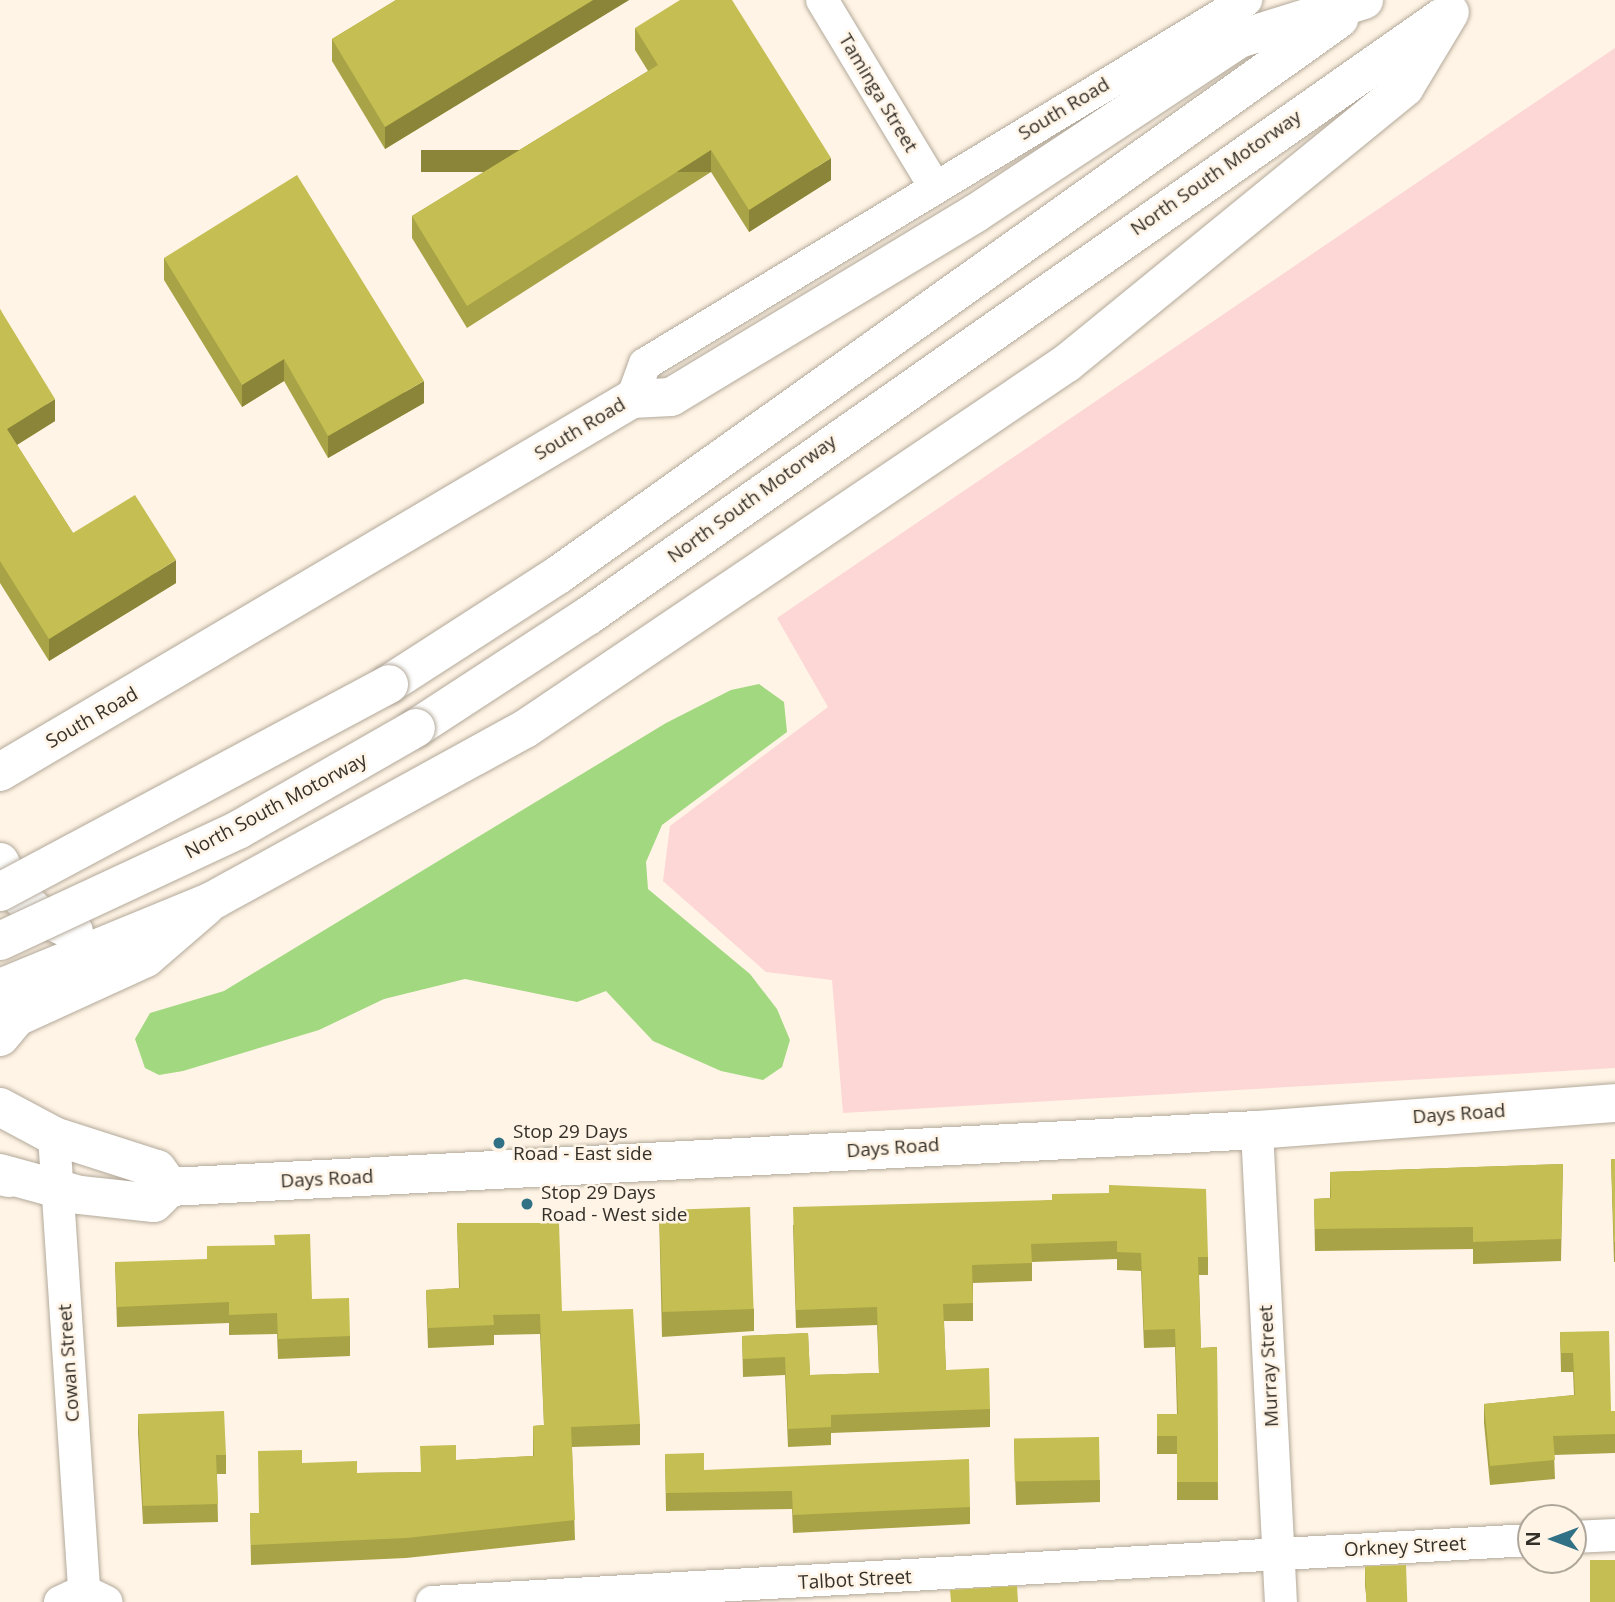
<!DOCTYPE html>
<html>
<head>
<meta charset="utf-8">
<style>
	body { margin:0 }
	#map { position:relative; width:1615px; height:1602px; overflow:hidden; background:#fff4e5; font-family:"Open Sans",sans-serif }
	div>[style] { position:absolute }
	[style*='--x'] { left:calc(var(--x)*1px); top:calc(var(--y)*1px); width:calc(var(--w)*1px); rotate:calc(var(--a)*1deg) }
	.green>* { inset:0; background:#fdd6d6 }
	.water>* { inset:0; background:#a1d880 }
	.roads { filter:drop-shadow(0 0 2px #b3a99a) drop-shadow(0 0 2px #b3a99a) }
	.street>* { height:32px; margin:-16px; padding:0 16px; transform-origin:16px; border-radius:16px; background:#fff }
	.secondary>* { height:38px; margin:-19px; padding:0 19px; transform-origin:19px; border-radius:19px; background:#fff }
	.highway>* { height:38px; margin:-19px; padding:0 19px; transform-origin:19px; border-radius:19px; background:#fff }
	.bridges { filter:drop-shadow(0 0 2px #b3a99a) drop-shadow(0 0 2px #b3a99a) }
	.highway-bridge>* { height:38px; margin:-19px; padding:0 19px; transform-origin:19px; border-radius:19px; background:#fff }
	.wall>* { inset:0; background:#a9a347 }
	.shaded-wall>* { inset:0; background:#8a8539; transform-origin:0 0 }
	.building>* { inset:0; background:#c5be52; transform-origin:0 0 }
	.dots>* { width:19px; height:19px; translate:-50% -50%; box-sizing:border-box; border:4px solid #fff4e5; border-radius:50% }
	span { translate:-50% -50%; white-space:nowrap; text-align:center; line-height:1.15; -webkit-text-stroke:5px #fff4e5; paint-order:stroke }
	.street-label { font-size:19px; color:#34302a }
	.poi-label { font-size:19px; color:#34302a }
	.left { translate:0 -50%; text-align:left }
	.north { position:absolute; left:1517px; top:1504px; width:70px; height:70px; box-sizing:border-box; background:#fff4e5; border:2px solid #aea69a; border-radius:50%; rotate:270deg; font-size:19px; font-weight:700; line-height:28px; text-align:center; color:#34302a }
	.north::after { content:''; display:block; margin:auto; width:24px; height:32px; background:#317185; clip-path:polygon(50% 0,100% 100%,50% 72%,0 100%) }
</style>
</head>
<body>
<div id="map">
	<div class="green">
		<i style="clip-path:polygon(1615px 48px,1615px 1068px,843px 1113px,832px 980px,766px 972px,663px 881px,670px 826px,828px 707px,777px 618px)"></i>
	</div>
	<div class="water">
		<i style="clip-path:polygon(759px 684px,784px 702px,787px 732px,662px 825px,646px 862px,648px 889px,750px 974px,777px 1009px,790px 1040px,782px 1067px,763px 1080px,721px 1071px,653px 1041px,606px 991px,577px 1002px,465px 979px,384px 999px,319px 1030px,183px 1071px,159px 1075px,145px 1068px,135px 1039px,150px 1013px,224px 991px,666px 723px,731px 690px)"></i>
	</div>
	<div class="roads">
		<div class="street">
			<i style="--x:822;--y:0;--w:217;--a:58.9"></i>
			<i style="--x:632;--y:399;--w:37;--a:-70"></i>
			<i style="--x:645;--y:364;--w:703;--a:-31.2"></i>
			<i style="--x:1257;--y:1130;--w:473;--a:87.1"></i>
			<i style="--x:54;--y:1136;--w:456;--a:86.2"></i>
			<i style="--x:1573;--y:1537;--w:42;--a:-2.7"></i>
			<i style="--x:60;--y:1602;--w:26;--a:-25"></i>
			<i style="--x:84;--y:1591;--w:25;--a:26"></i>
			<i style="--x:432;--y:1602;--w:1101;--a:-3.23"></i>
		</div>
		<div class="secondary">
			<i style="--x:0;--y:1037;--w:26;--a:-50"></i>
			<i style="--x:17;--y:1017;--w:142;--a:-24.6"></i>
			<i style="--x:146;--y:958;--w:79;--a:-40.9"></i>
			<i style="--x:0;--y:1107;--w:61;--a:28.2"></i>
			<i style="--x:54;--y:1136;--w:108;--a:17.8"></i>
			<i style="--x:157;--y:1169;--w:22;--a:54"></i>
			<i style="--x:0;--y:1173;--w:83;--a:15.4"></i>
			<i style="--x:80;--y:1195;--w:74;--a:6.2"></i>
			<i style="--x:154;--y:1203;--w:23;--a:-45"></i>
			<i style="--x:170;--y:1187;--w:1088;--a:-3"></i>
			<i style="--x:1257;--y:1130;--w:359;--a:-4.3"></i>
		</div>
		<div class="highway">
			<i style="--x:389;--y:684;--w:201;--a:-32.8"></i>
			<i style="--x:558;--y:575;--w:959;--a:-35.45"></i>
			<i style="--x:416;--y:728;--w:205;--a:-33.1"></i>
			<i style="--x:588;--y:616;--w:1042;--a:-35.03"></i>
			<i style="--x:0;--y:772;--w:734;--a:-30.55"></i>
			<i style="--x:632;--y:399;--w:39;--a:-3"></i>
			<i style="--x:671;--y:397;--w:356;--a:-31.1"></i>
			<i style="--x:976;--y:213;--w:315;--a:-33.5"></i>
			<i style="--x:1239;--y:39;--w:131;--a:-17.3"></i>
			<i style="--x:0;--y:862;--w:32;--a:64"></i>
			<i style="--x:14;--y:891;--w:36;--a:44"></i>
			<i style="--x:40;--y:916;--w:37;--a:24"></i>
			<i style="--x:0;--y:988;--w:227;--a:-22.3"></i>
			<i style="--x:210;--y:902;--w:359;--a:-28.8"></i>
			<i style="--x:525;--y:729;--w:654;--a:-34.03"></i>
			<i style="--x:1067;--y:363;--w:436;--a:-39.2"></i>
			<i style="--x:1405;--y:87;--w:87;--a:-59"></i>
			<i style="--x:0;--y:1176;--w:9;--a:13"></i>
		</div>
	</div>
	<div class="bridges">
		<div class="highway-bridge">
			<i style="--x:0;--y:892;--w:441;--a:-28.1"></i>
			<i style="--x:0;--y:941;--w:263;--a:-25"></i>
			<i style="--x:238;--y:830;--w:205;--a:-29.8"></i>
		</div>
	</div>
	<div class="wall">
		<i style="clip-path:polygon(396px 0,629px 0,385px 149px,332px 61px,332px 39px)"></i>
		<i style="clip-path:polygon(635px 28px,831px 180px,749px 232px,711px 172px,467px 328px,412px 238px,412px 216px,648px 71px,635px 50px)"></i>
		<i style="clip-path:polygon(164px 258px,424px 403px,328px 458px,284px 381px,242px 407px,164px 280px)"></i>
		<i style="clip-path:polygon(0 309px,55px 421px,17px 445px,73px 533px,176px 583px,49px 661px,0 583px)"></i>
		<i style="clip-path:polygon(1611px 1159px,1615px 1159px,1615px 1262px,1614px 1262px)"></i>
		<i style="clip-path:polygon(1563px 1164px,1561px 1261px,1473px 1264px,1473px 1249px,1315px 1251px,1314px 1199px,1330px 1198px,1330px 1172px)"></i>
		<i style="clip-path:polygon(1052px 1200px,1208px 1257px,1208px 1275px,1199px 1275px,1201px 1348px,1217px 1347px,1218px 1500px,1177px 1500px,1177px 1454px,1157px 1454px,1157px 1414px,1177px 1414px,1175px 1347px,1144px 1348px,1141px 1271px,1117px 1270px,1117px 1259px,1032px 1262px,1032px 1281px,973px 1283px,973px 1321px,944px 1321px,946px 1370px,990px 1409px,990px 1427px,831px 1433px,831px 1445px,788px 1447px,785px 1375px,743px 1377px,742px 1336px,808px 1333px,810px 1375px,879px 1373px,877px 1325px,796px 1328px,793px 1225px)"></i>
		<i style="clip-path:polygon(659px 1212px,754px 1309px,754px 1331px,662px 1337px)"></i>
		<i style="clip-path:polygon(457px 1223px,562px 1311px,640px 1424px,640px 1445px,572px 1447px,575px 1540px,406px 1558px,251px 1565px,250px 1513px,259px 1513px,302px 1463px,357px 1473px,420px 1472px,456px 1460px,533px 1456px,533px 1426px,544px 1425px,540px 1334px,494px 1335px,494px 1345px,428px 1348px,426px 1290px,459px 1288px)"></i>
		<i style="clip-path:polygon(115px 1262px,312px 1299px,350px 1336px,350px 1356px,278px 1359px,277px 1334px,229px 1335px,229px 1323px,117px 1327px)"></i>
		<i style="clip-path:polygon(1560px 1332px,1611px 1411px,1615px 1411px,1615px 1453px,1554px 1455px,1555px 1479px,1490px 1485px,1484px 1423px,1484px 1404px,1574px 1395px,1573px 1372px,1561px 1372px)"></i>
		<i style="clip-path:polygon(138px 1414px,226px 1455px,226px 1474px,217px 1474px,218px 1522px,143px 1524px,138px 1433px)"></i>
		<i style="clip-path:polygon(1014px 1440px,1100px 1480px,1100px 1502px,1016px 1505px)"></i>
		<i style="clip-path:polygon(665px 1454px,704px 1470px,970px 1507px,970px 1524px,793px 1533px,792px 1509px,666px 1511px)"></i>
		<i style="clip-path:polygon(1365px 1567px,1407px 1602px,1367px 1602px,1365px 1586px)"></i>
	</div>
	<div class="shaded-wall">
		<i style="clip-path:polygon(593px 0,629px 0,385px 149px,385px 127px)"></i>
		<i style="left:711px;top:150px;width:22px;height:290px;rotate:90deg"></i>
		<i style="clip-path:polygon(831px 158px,831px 180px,749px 232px,749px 210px)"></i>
		<i style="clip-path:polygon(284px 359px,284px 381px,242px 407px,242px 385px)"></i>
		<i style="clip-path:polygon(424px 381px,424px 403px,328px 458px,328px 436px)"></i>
		<i style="clip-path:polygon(55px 399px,55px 421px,7px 451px,7px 429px)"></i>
		<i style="clip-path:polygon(176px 560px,176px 583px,49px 661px,49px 639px)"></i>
	</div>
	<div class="building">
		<i style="clip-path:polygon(396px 0,593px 0,385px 127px,332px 39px)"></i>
		<i style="clip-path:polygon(680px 0,732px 0,831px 158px,749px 210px,711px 150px,467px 306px,412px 216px,658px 65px,635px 28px)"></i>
		<i style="clip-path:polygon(297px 175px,424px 381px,328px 436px,284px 359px,242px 385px,164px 258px)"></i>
		<i style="clip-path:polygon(0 309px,55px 399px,7px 429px,73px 533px,135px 495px,176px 560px,49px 639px,0 561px)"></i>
		<i style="clip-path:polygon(1611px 1159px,1615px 1159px,1615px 1242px,1614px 1242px)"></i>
		<i style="clip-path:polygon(1563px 1164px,1561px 1239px,1473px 1242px,1473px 1227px,1315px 1229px,1314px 1199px,1331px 1198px,1330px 1172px)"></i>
		<i style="clip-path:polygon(1109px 1185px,1206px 1189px,1208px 1257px,1198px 1257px,1201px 1348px,1217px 1347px,1218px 1482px,1177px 1482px,1177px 1436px,1157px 1436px,1157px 1414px,1178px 1414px,1175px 1329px,1144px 1330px,1141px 1253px,1117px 1252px,1117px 1241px,1031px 1244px,1032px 1263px,972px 1265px,973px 1303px,943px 1304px,946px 1370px,989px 1368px,990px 1409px,831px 1415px,831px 1427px,788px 1429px,785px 1357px,743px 1359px,742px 1336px,808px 1333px,810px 1375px,879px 1373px,877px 1307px,796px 1310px,793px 1207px,1052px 1200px,1052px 1194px,1109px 1193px)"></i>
		<i style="left:750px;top:1207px;width:102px;height:91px;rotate:88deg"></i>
		<i style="clip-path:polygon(457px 1223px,559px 1223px,562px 1311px,633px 1309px,640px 1424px,571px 1427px,575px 1520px,406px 1538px,251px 1545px,250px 1513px,259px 1513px,258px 1451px,302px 1450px,302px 1463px,357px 1461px,357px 1473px,421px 1472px,420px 1446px,456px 1445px,456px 1460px,534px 1456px,533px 1426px,544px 1425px,540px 1314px,493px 1315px,494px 1325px,428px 1328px,426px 1290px,460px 1288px)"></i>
		<i style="clip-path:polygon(310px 1234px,312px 1299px,349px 1298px,350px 1336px,278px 1339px,277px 1313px,229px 1315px,229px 1302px,117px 1307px,115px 1262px,207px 1259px,207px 1246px,275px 1245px,274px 1235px)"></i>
		<i style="clip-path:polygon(1609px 1331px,1611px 1411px,1615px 1411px,1615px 1434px,1553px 1436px,1555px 1460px,1490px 1466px,1484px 1404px,1575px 1395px,1573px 1353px,1561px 1353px,1560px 1332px)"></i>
		<i style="clip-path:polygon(224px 1411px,226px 1455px,216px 1455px,218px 1504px,143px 1506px,138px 1414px)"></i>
		<i style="left:1099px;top:1437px;width:43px;height:85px;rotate:89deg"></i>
		<i style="clip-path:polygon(704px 1453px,704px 1470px,969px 1459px,970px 1507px,793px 1515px,792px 1491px,666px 1493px,665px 1454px)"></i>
		<i style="left:1615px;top:1560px;width:42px;height:25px;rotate:90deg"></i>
		<i style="left:1406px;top:1565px;width:37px;height:41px;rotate:88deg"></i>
		<i style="clip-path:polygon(1017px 1586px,1018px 1602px,951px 1602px,950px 1590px)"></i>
	</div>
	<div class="dots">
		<i style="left:499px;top:1143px;background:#317185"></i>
		<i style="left:527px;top:1204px;background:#317185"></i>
	</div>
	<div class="street-label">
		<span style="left:878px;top:93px;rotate:59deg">Taminga Street</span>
		<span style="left:1064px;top:109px;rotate:-31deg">South Road</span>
		<span style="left:1216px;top:173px;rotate:-35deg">North South Motorway</span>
		<span style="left:580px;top:429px;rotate:-31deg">South Road</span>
		<span style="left:752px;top:499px;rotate:-36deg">North South Motorway</span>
		<span style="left:92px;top:718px;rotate:-30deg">South Road</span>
		<span style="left:276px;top:806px;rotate:-28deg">North South Motorway</span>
		<span style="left:1459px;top:1114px;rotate:-4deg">Days Road</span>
		<span style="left:893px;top:1148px;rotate:-4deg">Days Road</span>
		<span style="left:327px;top:1179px;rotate:-3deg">Days Road</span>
		<span style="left:69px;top:1363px;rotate:-94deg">Cowan Street</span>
		<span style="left:1269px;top:1366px;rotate:-93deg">Murray Street</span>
		<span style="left:1405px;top:1547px;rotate:-3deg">Orkney Street</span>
		<span style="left:855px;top:1580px;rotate:-3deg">Talbot Street</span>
	</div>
	<div class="poi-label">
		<span class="left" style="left:513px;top:1143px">Stop 29 Days<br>Road - East side</span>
		<span class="left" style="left:541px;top:1204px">Stop 29 Days<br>Road - West side</span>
	</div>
	<div class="north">N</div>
</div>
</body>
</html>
